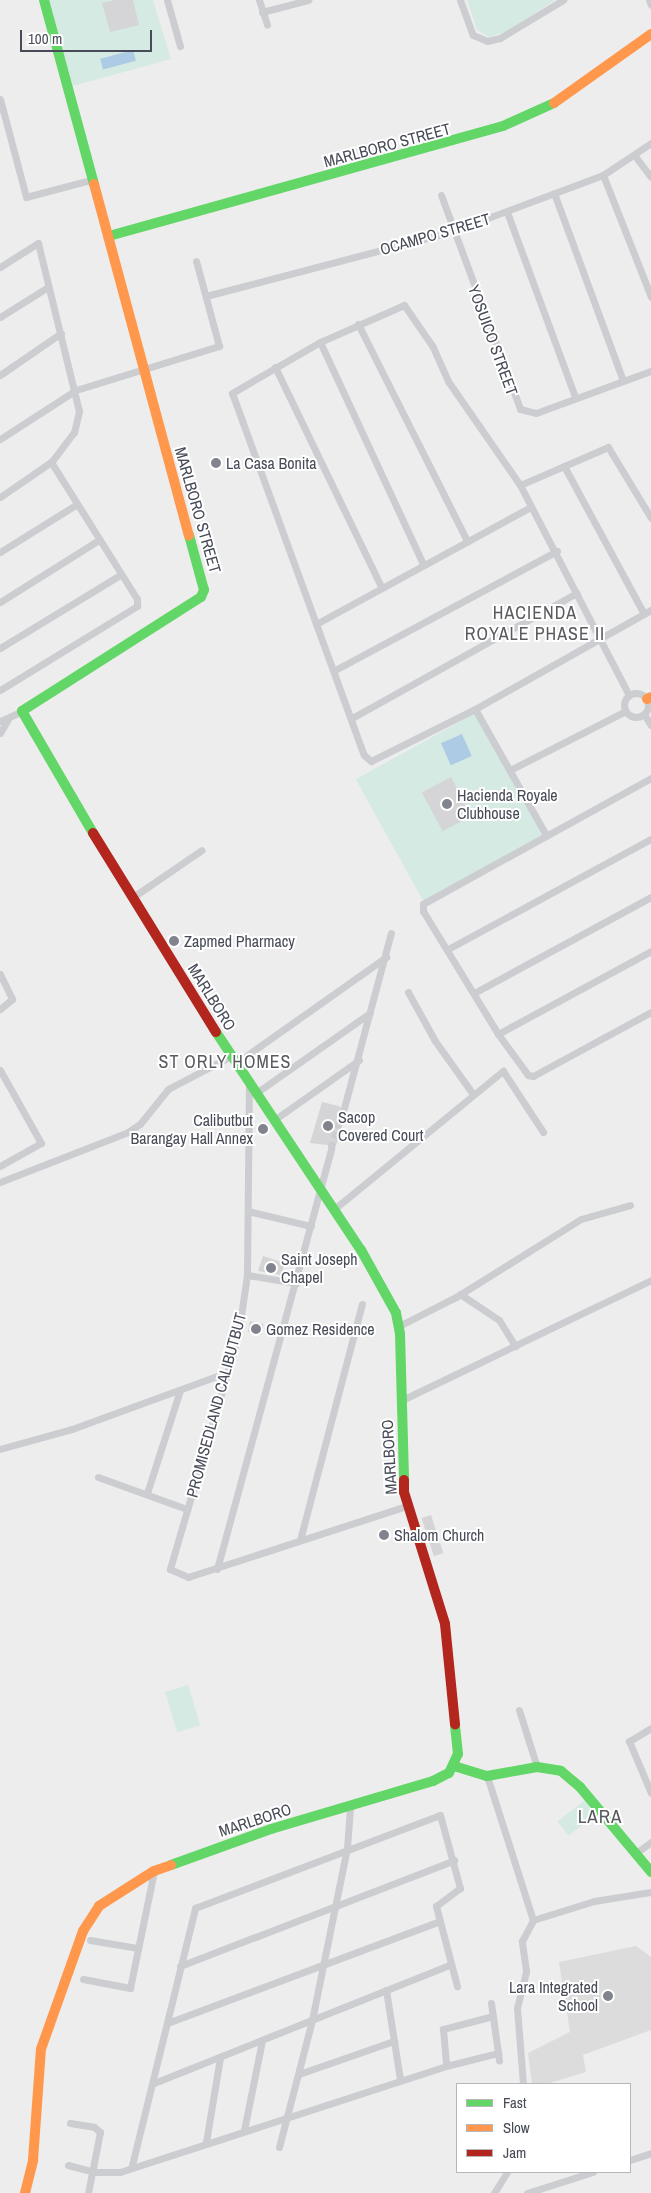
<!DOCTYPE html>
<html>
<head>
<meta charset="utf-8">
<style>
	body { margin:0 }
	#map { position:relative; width:651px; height:2193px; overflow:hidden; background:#eeeded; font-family:"Archivo Narrow",sans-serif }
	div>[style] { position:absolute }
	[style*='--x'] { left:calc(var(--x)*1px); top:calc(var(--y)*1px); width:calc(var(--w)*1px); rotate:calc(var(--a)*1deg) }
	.education>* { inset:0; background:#dcdcdc }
	.green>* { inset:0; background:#d4eae2; transform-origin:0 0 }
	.water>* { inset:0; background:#adcbe4; transform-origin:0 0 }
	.building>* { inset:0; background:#d5d5d7; transform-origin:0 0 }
	.street-tunnel>* { height:7px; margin-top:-3.5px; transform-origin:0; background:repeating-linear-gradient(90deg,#cdcdcf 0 7px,transparent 0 10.5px) }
	.street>* { height:7px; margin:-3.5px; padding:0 3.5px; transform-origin:3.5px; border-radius:3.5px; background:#cccdd0 }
	.street>.ring { margin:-3.5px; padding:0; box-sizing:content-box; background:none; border:7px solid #cccdd0; border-radius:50% }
	.fast>* { height:10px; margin:-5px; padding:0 5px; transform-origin:5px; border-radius:5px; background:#63d668 }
	.slow>* { height:10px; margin:-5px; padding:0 5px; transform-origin:5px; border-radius:5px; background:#ff974d }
	.jam>* { height:10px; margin:-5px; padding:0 5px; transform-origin:5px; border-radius:5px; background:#b3261e }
	.dots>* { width:14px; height:14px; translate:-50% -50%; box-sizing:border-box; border:2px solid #fff; border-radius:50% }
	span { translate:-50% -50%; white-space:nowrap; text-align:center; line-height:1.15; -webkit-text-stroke:4px #fff; paint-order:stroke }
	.street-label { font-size:16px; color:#474b57 }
	.poi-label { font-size:16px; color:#474b57 }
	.left { translate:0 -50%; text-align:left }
	.right { translate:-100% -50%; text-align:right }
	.neighbourhood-label { font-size:18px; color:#5a5b60; letter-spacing:1px }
	.quarter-label { font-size:19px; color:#5a5b60; letter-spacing:1px }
	.legend { position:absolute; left:456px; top:2083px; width:175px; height:90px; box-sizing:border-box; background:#fff; border:1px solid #b5b7bc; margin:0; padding:6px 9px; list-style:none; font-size:15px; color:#474b57 }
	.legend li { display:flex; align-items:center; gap:10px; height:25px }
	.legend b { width:25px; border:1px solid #b5b7bc }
	.scale { position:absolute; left:20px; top:30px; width:132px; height:22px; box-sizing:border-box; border:2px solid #474b57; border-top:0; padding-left:6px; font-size:15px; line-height:18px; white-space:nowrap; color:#474b57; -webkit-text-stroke:4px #fff; paint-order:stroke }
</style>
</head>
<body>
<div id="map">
	<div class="education">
		<i style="clip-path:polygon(636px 1946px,651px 1957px,651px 2030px,583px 2055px,586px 2072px,547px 2084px,532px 2084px,528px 2053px,570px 2032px,559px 1962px)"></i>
	</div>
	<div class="green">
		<i style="clip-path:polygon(47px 0,153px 0,171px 59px,73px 86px)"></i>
		<i style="clip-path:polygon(467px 0,555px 0,506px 32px,489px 37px,477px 30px)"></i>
		<i style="left:479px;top:711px;width:140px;height:141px;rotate:61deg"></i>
		<i style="left:188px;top:1685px;width:42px;height:24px;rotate:73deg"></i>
		<i style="left:585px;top:1800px;width:18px;height:35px;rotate:52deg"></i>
	</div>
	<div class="water">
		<i style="left:133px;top:50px;width:11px;height:34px;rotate:75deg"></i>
		<i style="left:462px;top:734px;width:24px;height:23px;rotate:66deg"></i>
	</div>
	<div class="building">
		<i style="clip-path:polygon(115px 0,133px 0,139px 25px,110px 32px,102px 3px)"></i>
		<i style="left:451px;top:777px;width:44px;height:33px;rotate:62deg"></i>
		<i style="clip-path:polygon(322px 1102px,339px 1106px,345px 1113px,336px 1146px,310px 1143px)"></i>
		<i style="clip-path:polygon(263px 1256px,285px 1263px,281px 1275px,258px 1271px)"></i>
		<i style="left:250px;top:1321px;width:14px;height:11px;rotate:12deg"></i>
		<i style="left:431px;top:1515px;width:40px;height:10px;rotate:72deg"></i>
	</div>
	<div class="street-tunnel">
		<i style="--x:331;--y:1148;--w:42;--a:-72"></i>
	</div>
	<div class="street">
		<i style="--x:167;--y:0;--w:48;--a:74.2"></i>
		<i style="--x:259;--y:0;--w:26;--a:72"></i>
		<i style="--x:460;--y:0;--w:37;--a:70"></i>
		<i style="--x:473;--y:35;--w:15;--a:23"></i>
		<i style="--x:487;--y:41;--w:13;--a:-13"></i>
		<i style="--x:500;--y:38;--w:74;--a:-31.1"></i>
		<i style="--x:649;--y:0;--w:5;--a:68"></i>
		<i style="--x:262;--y:12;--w:48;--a:-14.6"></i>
		<i style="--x:0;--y:99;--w:101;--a:75.1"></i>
		<i style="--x:26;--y:197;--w:70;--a:-14.8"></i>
		<i style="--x:635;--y:156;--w:26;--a:53"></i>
		<i style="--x:603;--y:175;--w:131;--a:68.5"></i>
		<i style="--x:554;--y:193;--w:200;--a:69.8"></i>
		<i style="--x:441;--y:195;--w:228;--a:69.7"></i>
		<i style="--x:520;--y:409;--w:16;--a:14"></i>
		<i style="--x:536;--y:413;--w:122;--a:-20.1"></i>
		<i style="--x:507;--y:212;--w:197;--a:69.8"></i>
		<i style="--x:0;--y:267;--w:45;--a:-32.3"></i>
		<i style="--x:38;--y:243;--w:173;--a:76.3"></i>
		<i style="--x:79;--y:411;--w:22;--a:103"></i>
		<i style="--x:74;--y:432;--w:38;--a:127"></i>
		<i style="--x:51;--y:462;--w:62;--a:145.5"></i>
		<i style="--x:206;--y:296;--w:255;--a:-14.7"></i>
		<i style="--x:453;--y:231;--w:160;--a:-20.5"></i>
		<i style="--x:603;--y:175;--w:58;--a:-33.7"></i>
		<i style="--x:0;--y:317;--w:57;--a:-32"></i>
		<i style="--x:358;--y:324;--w:243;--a:63.3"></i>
		<i style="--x:320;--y:342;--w:245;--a:65.1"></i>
		<i style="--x:275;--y:367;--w:243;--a:64.2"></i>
		<i style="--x:0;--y:375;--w:74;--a:-34.5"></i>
		<i style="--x:0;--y:439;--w:90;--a:-32.8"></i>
		<i style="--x:76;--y:390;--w:150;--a:-17.1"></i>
		<i style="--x:219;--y:346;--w:88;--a:-105.1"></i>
		<i style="--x:564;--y:466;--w:168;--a:61.6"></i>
		<i style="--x:520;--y:485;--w:237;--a:62.6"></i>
		<i style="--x:651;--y:518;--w:83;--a:-121.2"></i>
		<i style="--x:608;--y:447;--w:96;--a:156.6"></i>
		<i style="--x:520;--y:485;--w:126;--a:-124.7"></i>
		<i style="--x:448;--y:381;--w:37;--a:-114"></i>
		<i style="--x:433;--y:347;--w:51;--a:-124.6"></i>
		<i style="--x:404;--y:305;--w:92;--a:156.2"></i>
		<i style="--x:320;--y:342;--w:102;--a:149.9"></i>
		<i style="--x:232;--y:393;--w:385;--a:70"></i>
		<i style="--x:364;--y:755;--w:9;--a:41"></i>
		<i style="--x:371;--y:761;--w:116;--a:-26.6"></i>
		<i style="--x:475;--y:709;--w:202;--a:-29.4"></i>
		<i style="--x:0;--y:552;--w:91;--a:-31.9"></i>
		<i style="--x:0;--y:602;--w:117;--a:-32.1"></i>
		<i style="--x:316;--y:624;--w:245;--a:-28.6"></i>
		<i style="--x:0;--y:648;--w:140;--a:-31.3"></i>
		<i style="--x:335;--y:670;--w:252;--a:-28.2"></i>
		<i style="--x:0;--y:690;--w:161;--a:-31.5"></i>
		<i style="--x:137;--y:606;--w:7;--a:-90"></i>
		<i style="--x:137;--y:599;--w:162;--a:-122.1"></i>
		<i class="ring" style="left:624px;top:693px;width:17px;height:17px"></i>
		<i style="--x:475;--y:709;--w:145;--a:60.6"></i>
		<i style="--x:644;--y:714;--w:13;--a:58"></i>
		<i style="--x:352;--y:718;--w:257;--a:-29.1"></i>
		<i style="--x:0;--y:721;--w:24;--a:-24"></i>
		<i style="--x:0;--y:733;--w:16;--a:-60"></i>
		<i style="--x:510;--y:770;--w:130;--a:-27"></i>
		<i style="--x:651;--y:778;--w:260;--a:151.1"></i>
		<i style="--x:423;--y:904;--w:7;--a:90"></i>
		<i style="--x:423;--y:911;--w:144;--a:58.6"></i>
		<i style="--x:498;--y:1034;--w:51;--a:53.8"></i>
		<i style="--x:528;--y:1075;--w:5;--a:11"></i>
		<i style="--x:533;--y:1076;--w:134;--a:-28.5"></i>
		<i style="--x:133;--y:897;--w:83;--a:-34.3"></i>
		<i style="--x:448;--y:949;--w:231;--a:-28.5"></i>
		<i style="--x:0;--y:974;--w:28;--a:64"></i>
		<i style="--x:12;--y:999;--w:16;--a:140"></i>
		<i style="--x:408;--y:992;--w:56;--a:61.1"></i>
		<i style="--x:435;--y:1041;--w:65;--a:54.4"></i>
		<i style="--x:474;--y:993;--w:201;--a:-28.5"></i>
		<i style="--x:498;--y:1034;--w:174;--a:-28.5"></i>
		<i style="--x:236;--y:1063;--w:184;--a:-35.2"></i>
		<i style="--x:0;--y:1070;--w:84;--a:60.7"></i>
		<i style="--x:41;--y:1143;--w:47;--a:150.7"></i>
		<i style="--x:249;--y:1082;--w:193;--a:90.6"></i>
		<i style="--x:247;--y:1275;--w:62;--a:98.4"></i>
		<i style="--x:238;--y:1336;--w:243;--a:106.3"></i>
		<i style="--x:170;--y:1569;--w:20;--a:24"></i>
		<i style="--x:188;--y:1577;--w:230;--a:-18"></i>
		<i style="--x:256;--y:1093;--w:139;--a:-35.1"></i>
		<i style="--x:344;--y:1108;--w:181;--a:-75"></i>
		<i style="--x:274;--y:1120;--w:104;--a:-35.2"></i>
		<i style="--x:0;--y:1182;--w:137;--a:-21.3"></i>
		<i style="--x:128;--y:1132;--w:14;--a:-34"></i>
		<i style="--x:140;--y:1124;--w:45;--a:-51.3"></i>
		<i style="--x:168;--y:1089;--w:71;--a:-27.6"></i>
		<i style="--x:333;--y:1210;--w:220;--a:-39.3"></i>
		<i style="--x:503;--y:1071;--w:73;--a:56.7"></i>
		<i style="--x:248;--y:1211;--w:65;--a:13.4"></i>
		<i style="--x:247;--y:1275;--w:50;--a:9.3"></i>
		<i style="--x:460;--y:1294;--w:47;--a:33.7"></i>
		<i style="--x:499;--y:1320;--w:31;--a:58"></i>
		<i style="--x:399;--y:1326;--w:64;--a:-27"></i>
		<i style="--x:456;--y:1297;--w:147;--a:-32"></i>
		<i style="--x:581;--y:1219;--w:51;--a:-15.9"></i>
		<i style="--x:402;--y:1400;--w:276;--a:-25.7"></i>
		<i style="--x:0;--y:1449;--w:75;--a:-15.5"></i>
		<i style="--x:72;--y:1429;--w:166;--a:-20.1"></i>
		<i style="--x:98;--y:1477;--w:95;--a:19.8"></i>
		<i style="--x:147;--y:1493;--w:108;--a:-72.2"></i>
		<i style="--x:300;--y:1540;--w:244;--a:-75.3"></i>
		<i style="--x:217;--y:1569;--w:436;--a:-74.8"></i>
		<i style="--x:519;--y:1710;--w:60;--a:72.5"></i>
		<i style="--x:651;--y:1728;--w:26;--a:149"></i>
		<i style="--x:629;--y:1741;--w:56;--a:67.1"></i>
		<i style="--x:487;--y:1776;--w:151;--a:72.3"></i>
		<i style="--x:636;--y:1853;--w:19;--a:-36"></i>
		<i style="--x:90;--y:1940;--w:49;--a:9.5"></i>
		<i style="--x:180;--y:1966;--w:294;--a:-21.1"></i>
		<i style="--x:83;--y:1979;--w:48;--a:10.8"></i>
		<i style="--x:130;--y:1988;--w:119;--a:-78.4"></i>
		<i style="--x:386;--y:1990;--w:90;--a:81.1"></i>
		<i style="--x:491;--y:2003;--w:58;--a:82"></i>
		<i style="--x:493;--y:2016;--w:52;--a:165.4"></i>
		<i style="--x:443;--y:2029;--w:37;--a:85"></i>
		<i style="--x:446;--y:2066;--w:54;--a:-14"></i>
		<i style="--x:170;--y:2022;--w:288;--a:-20.5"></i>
		<i style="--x:299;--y:2074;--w:101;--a:-19.2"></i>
		<i style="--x:154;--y:2083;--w:320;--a:-21.8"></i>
		<i style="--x:523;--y:2084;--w:76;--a:-94.5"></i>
		<i style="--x:517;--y:2008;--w:38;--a:-76"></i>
		<i style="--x:526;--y:1971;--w:30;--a:-98"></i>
		<i style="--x:522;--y:1941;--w:24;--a:-62"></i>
		<i style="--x:533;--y:1920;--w:64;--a:-17.3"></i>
		<i style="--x:594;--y:1901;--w:58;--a:-9"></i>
		<i style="--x:70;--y:2123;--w:24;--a:9"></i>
		<i style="--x:94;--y:2127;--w:8;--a:40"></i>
		<i style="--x:100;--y:2132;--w:62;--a:101.1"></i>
		<i style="--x:244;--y:2130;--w:91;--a:-78.6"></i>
		<i style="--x:206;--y:2142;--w:86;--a:-80.6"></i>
		<i style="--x:279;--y:2147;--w:131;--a:-75.4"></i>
		<i style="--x:312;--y:2020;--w:176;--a:-78.5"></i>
		<i style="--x:347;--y:1848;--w:40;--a:-85.7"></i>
		<i style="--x:630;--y:2160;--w:22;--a:-18"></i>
		<i style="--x:68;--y:2165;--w:27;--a:15"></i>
		<i style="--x:94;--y:2172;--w:26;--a:0"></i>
		<i style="--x:120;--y:2172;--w:343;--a:-18"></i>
		<i style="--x:132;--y:2165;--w:265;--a:-76.2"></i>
		<i style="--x:195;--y:1908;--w:262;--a:-20.8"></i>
		<i style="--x:440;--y:1815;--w:76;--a:74.7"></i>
		<i style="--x:460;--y:1888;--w:30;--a:143"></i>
		<i style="--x:436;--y:1906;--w:83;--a:75.3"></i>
		<i style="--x:494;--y:2193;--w:25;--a:-58"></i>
		<i style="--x:527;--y:2193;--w:69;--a:-17.7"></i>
	</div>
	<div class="fast">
		<i style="--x:44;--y:0;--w:191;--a:74.8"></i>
		<i style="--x:109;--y:236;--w:409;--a:-15.6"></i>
		<i style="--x:503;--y:126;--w:56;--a:-24.3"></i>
		<i style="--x:93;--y:833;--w:141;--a:-120.2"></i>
		<i style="--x:22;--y:711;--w:212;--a:-32.5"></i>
		<i style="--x:201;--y:597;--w:8;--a:-67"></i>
		<i style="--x:204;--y:590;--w:57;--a:-105.3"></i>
		<i style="--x:216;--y:1032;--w:262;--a:56.4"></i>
		<i style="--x:361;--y:1250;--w:72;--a:60.9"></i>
		<i style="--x:396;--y:1313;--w:21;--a:79"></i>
		<i style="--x:400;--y:1334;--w:146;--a:88.4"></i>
		<i style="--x:454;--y:1766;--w:34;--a:17"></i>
		<i style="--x:487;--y:1776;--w:51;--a:-10.2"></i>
		<i style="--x:537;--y:1767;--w:24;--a:9"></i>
		<i style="--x:561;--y:1771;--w:25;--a:40"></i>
		<i style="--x:580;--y:1787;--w:111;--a:50.1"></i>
		<i style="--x:171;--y:1865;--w:106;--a:-19.8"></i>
		<i style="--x:271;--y:1829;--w:169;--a:-16.5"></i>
		<i style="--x:433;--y:1781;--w:18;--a:-27"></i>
		<i style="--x:449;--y:1773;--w:21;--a:-65"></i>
		<i style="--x:458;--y:1754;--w:29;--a:-96"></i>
	</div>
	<div class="slow">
		<i style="--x:554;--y:103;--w:119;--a:-35.4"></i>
		<i style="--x:94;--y:184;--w:364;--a:74.9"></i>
		<i style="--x:647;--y:699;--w:4;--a:-27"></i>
		<i style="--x:25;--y:2193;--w:34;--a:-76"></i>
		<i style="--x:33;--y:2160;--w:111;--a:-85.9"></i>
		<i style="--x:41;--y:2049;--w:125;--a:-70.4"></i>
		<i style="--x:83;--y:1931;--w:30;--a:-57"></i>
		<i style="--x:99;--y:1906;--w:65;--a:-32.5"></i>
		<i style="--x:154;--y:1871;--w:18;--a:-19"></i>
	</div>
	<div class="jam">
		<i style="--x:93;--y:833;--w:234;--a:58.3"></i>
		<i style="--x:404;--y:1480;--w:12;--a:90"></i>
		<i style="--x:404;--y:1492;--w:138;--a:72.7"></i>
		<i style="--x:445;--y:1624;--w:101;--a:84.3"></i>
	</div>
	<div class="dots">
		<i style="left:216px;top:463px;background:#81848c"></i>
		<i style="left:447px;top:804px;background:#81848c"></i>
		<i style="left:174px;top:941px;background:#81848c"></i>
		<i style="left:328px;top:1126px;background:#81848c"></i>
		<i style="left:263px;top:1129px;background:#81848c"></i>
		<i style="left:271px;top:1268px;background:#81848c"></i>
		<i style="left:256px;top:1329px;background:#81848c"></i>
		<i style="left:384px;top:1535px;background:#81848c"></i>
		<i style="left:608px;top:1996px;background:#81848c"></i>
	</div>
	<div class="street-label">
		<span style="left:387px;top:145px;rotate:-15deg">MARLBORO STREET</span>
		<span style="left:435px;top:234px;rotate:-16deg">OCAMPO STREET</span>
		<span style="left:493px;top:340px;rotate:70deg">YOSUICO STREET</span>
		<span style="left:198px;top:510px;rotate:74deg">MARLBORO STREET</span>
		<span style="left:212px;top:997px;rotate:58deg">MARLBORO</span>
		<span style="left:216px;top:1405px;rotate:-75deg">PROMISEDLAND CALIBUTBUT</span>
		<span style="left:389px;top:1457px;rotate:-93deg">MARLBORO</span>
		<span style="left:255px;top:1820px;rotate:-18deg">MARLBORO</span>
	</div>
	<div class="poi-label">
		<span class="left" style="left:226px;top:463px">La Casa Bonita</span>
		<span class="left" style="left:457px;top:804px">Hacienda Royale<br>Clubhouse</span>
		<span class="left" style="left:184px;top:941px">Zapmed Pharmacy</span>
		<span class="left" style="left:338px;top:1126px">Sacop<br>Covered Court</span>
		<span class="right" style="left:253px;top:1129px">Calibutbut<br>Barangay Hall Annex</span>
		<span class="left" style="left:281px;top:1268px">Saint Joseph<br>Chapel</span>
		<span class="left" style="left:266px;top:1329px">Gomez Residence</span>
		<span class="left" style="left:394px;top:1535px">Shalom Church</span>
		<span class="right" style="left:598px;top:1996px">Lara Integrated<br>School</span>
	</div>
	<div class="neighbourhood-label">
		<span style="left:535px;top:624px">HACIENDA<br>ROYALE PHASE II</span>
		<span style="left:225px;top:1062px">ST ORLY HOMES</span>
	</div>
	<div class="quarter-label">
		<span style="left:600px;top:1817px">LARA</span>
	</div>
	<ul class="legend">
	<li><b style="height:6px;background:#63d668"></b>Fast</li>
	<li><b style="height:6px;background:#ff974d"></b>Slow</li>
	<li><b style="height:6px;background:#b3261e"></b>Jam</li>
	</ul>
	<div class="scale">100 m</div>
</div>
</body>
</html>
